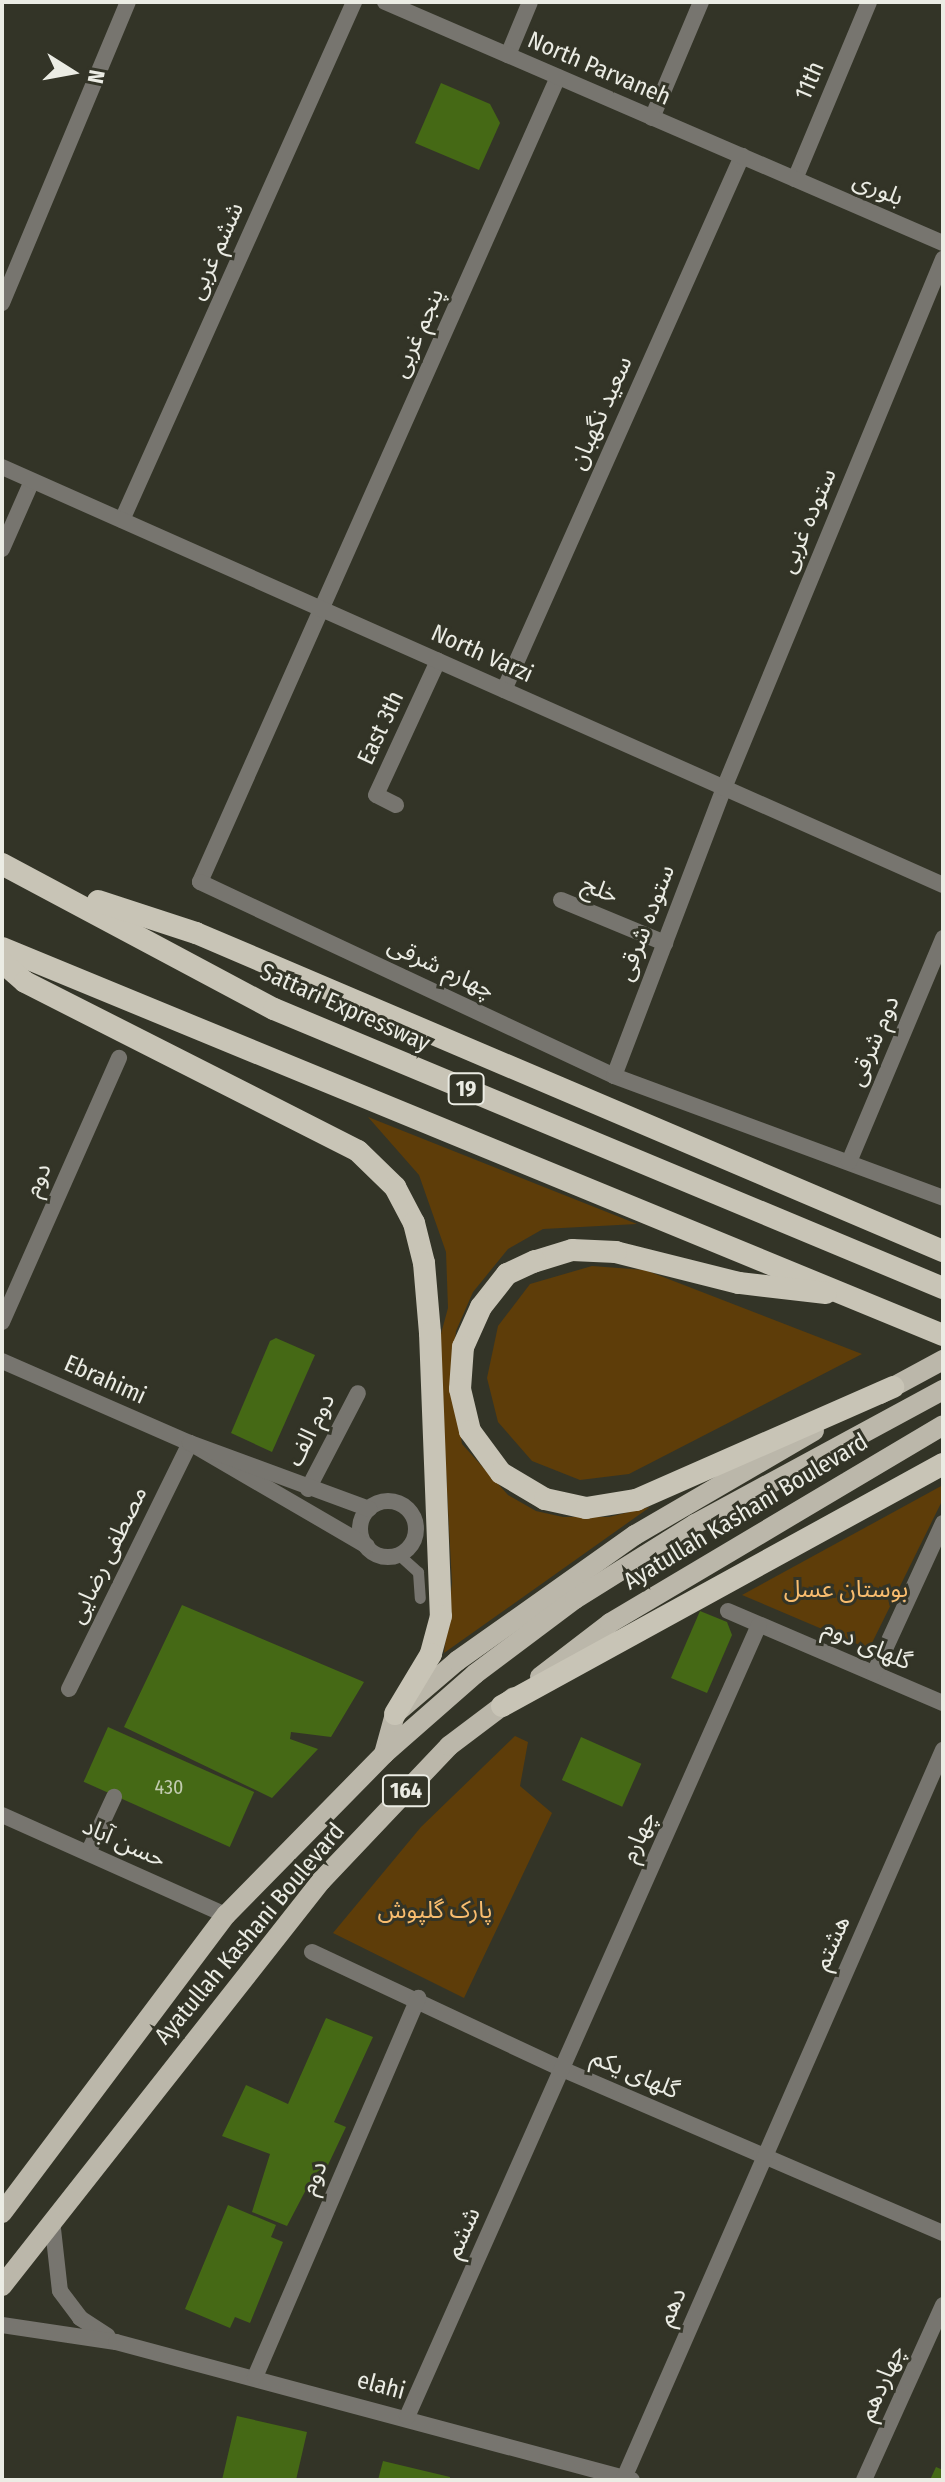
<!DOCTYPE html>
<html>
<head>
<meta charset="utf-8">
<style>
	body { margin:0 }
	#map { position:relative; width:945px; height:2482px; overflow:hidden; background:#333427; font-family:"Fira Sans Condensed","Noto Sans Arabic",sans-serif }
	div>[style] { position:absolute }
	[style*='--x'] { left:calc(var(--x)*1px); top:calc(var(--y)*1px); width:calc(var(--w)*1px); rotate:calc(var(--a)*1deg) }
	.green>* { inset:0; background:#5e3d09 }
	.building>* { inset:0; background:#456915; transform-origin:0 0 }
	.service>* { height:11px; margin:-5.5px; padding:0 5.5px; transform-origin:5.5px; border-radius:5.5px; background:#77756f }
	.minor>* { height:16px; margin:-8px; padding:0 8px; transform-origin:8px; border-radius:8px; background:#77756f }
	.tertiary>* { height:16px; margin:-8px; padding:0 8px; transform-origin:8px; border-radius:8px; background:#77756f }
	.tertiary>.ring { margin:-8px; padding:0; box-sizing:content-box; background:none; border:16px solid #77756f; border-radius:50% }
	.primary>* { height:20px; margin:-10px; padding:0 10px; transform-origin:10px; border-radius:10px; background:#bbb7aa }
	.trunk>* { height:22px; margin:-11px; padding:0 11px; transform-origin:11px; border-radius:11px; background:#c8c4b6 }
	span { translate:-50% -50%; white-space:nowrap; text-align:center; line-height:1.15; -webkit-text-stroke:6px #333427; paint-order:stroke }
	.number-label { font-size:20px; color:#c2cbb0 }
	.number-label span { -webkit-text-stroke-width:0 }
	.shield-label span { padding:2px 6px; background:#333427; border:2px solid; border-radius:6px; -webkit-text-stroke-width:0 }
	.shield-label { font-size:22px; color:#ebece4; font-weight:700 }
	.street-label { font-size:24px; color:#ebece4 }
	.park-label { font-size:24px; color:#f8bc6e }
	.frame { position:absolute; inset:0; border:4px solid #ebece4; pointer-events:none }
	.north { position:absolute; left:32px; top:32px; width:80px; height:80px; -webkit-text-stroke:6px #333427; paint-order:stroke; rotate:101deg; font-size:22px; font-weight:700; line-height:32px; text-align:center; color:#ebece4 }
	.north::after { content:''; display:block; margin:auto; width:28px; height:36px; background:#ebece4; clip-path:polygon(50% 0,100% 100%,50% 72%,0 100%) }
</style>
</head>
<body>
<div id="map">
	<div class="green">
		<i style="clip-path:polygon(368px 1117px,637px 1224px,543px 1229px,508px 1249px,473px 1292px,456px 1331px,451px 1374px,462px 1444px,508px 1495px,536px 1511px,563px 1517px,609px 1517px,650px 1507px,444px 1653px,452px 1583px,439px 1341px,448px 1308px,446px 1252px,419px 1175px)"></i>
		<i style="clip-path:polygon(592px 1266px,645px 1270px,862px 1354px,629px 1474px,580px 1480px,532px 1461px,498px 1422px,487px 1378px,498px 1326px,530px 1284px)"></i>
		<i style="clip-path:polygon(943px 1485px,943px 1499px,869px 1649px,742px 1595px)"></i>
		<i style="clip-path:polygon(515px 1736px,528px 1742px,520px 1786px,552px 1813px,464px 1998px,333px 1933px,421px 1827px)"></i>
	</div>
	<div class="building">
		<i style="clip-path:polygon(441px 83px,490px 104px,500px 123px,479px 170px,415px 143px)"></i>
		<i style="clip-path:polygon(276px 1338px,315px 1355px,272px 1452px,231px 1433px,270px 1341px)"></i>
		<i style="clip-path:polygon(182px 1605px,364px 1682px,331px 1737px,291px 1732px,290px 1739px,318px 1749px,272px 1798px,124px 1727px)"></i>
		<i style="clip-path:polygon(700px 1611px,727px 1622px,732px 1635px,707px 1693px,671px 1678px)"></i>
		<i style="left:108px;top:1727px;width:160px;height:60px;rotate:24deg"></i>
		<i style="left:581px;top:1737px;width:66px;height:47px;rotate:24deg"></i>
		<i style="clip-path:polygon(326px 2018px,373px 2037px,334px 2122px,346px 2127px,319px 2184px,310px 2182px,287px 2226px,252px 2212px,270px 2154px,222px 2136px,246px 2085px,288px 2104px)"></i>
		<i style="clip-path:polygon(228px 2205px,276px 2225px,271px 2237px,283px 2242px,250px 2323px,235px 2317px,230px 2328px,185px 2309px)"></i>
		<i style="clip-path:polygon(237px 2416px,307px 2432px,296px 2480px,222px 2480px)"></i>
		<i style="clip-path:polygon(383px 2461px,450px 2477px,450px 2480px,378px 2480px)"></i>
		<i style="clip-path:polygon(936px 2467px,943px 2470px,943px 2480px,930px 2480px)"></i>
	</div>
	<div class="service">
		<i style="--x:398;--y:1554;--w:27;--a:42"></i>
		<i style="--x:418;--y:1572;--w:26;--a:86"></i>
	</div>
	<div class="minor">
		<i style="--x:508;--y:55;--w:57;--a:-67.5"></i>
		<i style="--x:558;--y:77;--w:881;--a:113.98"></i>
		<i style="--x:200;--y:882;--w:457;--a:25.1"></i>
		<i style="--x:614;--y:1076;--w:351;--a:20.3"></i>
		<i style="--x:652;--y:118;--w:126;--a:-67.1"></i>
		<i style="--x:795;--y:179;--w:192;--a:-67.3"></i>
		<i style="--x:2;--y:303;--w:326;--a:-67.3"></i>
		<i style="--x:122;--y:520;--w:568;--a:-65.87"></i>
		<i style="--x:2;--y:549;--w:74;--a:-66.2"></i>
		<i style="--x:504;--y:690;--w:585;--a:-65.98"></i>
		<i style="--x:396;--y:805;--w:22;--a:-153"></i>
		<i style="--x:376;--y:795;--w:148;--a:-65.2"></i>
		<i style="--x:561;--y:900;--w:113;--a:22.5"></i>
		<i style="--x:614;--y:1076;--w:308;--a:-69.1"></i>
		<i style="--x:724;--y:788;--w:573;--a:-67.51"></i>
		<i style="--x:849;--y:1162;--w:243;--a:-67.2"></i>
		<i style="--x:2;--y:1322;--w:289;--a:-66.1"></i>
		<i style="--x:308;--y:1489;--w:108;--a:-62.5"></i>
		<i style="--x:728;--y:1611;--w:234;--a:23.2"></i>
		<i style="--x:874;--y:1673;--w:165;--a:-65.3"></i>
		<i style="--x:69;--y:1689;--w:274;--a:-63.8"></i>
		<i style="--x:88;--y:1853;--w:62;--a:-65.1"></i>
		<i style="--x:312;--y:1952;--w:276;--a:25.1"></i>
		<i style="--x:562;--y:2069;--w:415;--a:23.3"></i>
		<i style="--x:52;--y:2220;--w:71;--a:83.6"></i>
		<i style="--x:60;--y:2291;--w:34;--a:53"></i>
		<i style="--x:80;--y:2318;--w:33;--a:33"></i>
		<i style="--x:2;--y:2325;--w:115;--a:8.5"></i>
		<i style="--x:116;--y:2342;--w:534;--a:14.97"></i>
		<i style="--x:255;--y:2377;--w:413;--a:-66.7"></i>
		<i style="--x:407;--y:2417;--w:867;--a:-66.04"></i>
		<i style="--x:624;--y:2478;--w:795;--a:-66.34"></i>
		<i style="--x:864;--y:2480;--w:192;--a:-65.7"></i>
	</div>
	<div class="tertiary">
		<i style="--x:385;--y:2;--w:608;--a:23.36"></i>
		<i style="--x:2;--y:467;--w:1030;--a:23.95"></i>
		<i style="--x:2;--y:1361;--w:205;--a:23.6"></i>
		<i class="ring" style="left:360px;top:1501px;width:40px;height:40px"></i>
		<i style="--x:367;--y:1546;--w:205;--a:-149.8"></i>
		<i style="--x:190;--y:1443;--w:191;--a:20.2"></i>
		<i style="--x:2;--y:1815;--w:245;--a:24.1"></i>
	</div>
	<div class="primary">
		<i style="--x:880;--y:1394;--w:72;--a:-28.4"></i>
		<i style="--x:540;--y:1677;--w:88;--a:-37.6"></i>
		<i style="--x:610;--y:1623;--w:387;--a:-30.7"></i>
		<i style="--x:384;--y:1754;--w:41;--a:-74.6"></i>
		<i style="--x:395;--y:1714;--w:82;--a:-40.5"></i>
		<i style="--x:457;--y:1661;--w:218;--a:-35.3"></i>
		<i style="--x:635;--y:1535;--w:207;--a:-30.2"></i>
		<i style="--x:2;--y:2213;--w:373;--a:-53.1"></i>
		<i style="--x:226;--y:1915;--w:226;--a:-45.5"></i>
		<i style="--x:384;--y:1754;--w:121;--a:-41.3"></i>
		<i style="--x:475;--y:1674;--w:125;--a:-36.9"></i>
		<i style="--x:575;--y:1599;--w:142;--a:-32"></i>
		<i style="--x:695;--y:1524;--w:282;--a:-28.4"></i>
		<i style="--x:2;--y:2286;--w:516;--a:-51.77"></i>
		<i style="--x:321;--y:1881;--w:186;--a:-46.5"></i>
		<i style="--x:449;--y:1746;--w:81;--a:-37"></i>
	</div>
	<div class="trunk">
		<i style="--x:2;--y:864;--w:308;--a:28.1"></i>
		<i style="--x:274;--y:1009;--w:725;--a:22.64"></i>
		<i style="--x:98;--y:901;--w:103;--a:18.1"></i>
		<i style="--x:196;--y:933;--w:812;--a:23.06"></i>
		<i style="--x:2;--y:948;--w:1017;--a:22.36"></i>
		<i style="--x:2;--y:962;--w:30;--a:41"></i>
		<i style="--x:25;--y:982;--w:373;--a:26.9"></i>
		<i style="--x:358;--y:1151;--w:52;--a:44.2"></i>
		<i style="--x:395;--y:1187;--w:41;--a:62.2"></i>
		<i style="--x:414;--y:1223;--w:41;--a:76"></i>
		<i style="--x:424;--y:1263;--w:70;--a:85.1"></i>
		<i style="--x:430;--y:1333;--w:283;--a:87.8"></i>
		<i style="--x:441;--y:1616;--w:39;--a:105"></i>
		<i style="--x:431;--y:1654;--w:70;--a:121"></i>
		<i style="--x:826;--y:1293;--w:88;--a:-173.4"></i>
		<i style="--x:739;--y:1283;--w:127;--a:-165.9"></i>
		<i style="--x:616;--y:1252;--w:44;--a:-177.4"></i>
		<i style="--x:572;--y:1250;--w:39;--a:163"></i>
		<i style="--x:535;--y:1261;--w:31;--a:155"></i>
		<i style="--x:507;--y:1274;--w:42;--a:128.2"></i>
		<i style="--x:481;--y:1307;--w:44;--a:114.2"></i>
		<i style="--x:463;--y:1347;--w:42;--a:94.1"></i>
		<i style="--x:460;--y:1389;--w:43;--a:76.6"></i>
		<i style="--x:470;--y:1431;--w:52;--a:53.6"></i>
		<i style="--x:501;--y:1473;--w:51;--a:30.6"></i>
		<i style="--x:545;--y:1499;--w:42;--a:12.4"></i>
		<i style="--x:586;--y:1508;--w:51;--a:-9.1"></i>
		<i style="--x:636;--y:1500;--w:281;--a:-23.7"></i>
		<i style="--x:502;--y:1706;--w:503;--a:-28.76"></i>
	</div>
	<div class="number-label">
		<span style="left:169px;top:1787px">430</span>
	</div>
	<div class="shield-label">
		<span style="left:466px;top:1089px">19</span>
		<span style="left:406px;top:1791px">164</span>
	</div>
	<div class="street-label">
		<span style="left:599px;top:69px;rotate:23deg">North Parvaneh</span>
		<span style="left:810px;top:81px;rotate:-67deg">11th</span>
		<span style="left:878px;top:189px;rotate:23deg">بلوری</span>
		<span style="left:216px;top:251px;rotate:-66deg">ششم غربی</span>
		<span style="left:418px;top:333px;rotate:-66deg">پنجم غربی</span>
		<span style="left:601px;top:413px;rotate:-66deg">سعید نگهبان</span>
		<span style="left:808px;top:521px;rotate:-67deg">ستوده غربی</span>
		<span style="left:482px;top:654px;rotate:24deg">North Varzi</span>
		<span style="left:381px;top:728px;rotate:-65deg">East 3th</span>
		<span style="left:600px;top:890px;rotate:22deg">خلج</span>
		<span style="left:646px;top:923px;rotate:-69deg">ستوده شرقی</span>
		<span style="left:441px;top:968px;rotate:25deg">چهارم شرقی</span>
		<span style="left:345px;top:1008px;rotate:24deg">Sattari Expressway</span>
		<span style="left:874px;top:1041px;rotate:-67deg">دوم شرقی</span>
		<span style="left:38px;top:1180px;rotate:-66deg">دوم</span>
		<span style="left:105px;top:1380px;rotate:24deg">Ebrahimi</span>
		<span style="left:311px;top:1430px;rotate:-63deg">دوم الف</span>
		<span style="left:746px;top:1512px;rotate:-31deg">Ayatullah Kashani Boulevard</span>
		<span style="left:108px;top:1555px;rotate:-64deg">مصطفی رضایی</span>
		<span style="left:867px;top:1645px;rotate:23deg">گلهای دوم</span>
		<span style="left:639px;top:1837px;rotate:-66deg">چهارم</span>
		<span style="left:124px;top:1843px;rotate:24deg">حسن آباد</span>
		<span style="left:250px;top:1934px;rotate:-50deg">Ayatullah Kashani Boulevard</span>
		<span style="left:832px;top:1943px;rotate:-66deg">هشتم</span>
		<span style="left:635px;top:2074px;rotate:23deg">گلهای یکم</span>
		<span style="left:314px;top:2178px;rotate:-67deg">دوم</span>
		<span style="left:463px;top:2233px;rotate:-66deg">ششم</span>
		<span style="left:672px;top:2307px;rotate:-66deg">دهم</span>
		<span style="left:882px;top:2383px;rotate:-66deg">چهاردهم</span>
		<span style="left:381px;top:2386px;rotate:15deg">elahi</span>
	</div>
	<div class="park-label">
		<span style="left:846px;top:1590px">بوستان عسل</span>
		<span style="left:435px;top:1911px">پارک گلپوش</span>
	</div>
	<div class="frame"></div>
	<div class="north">N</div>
</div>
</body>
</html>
